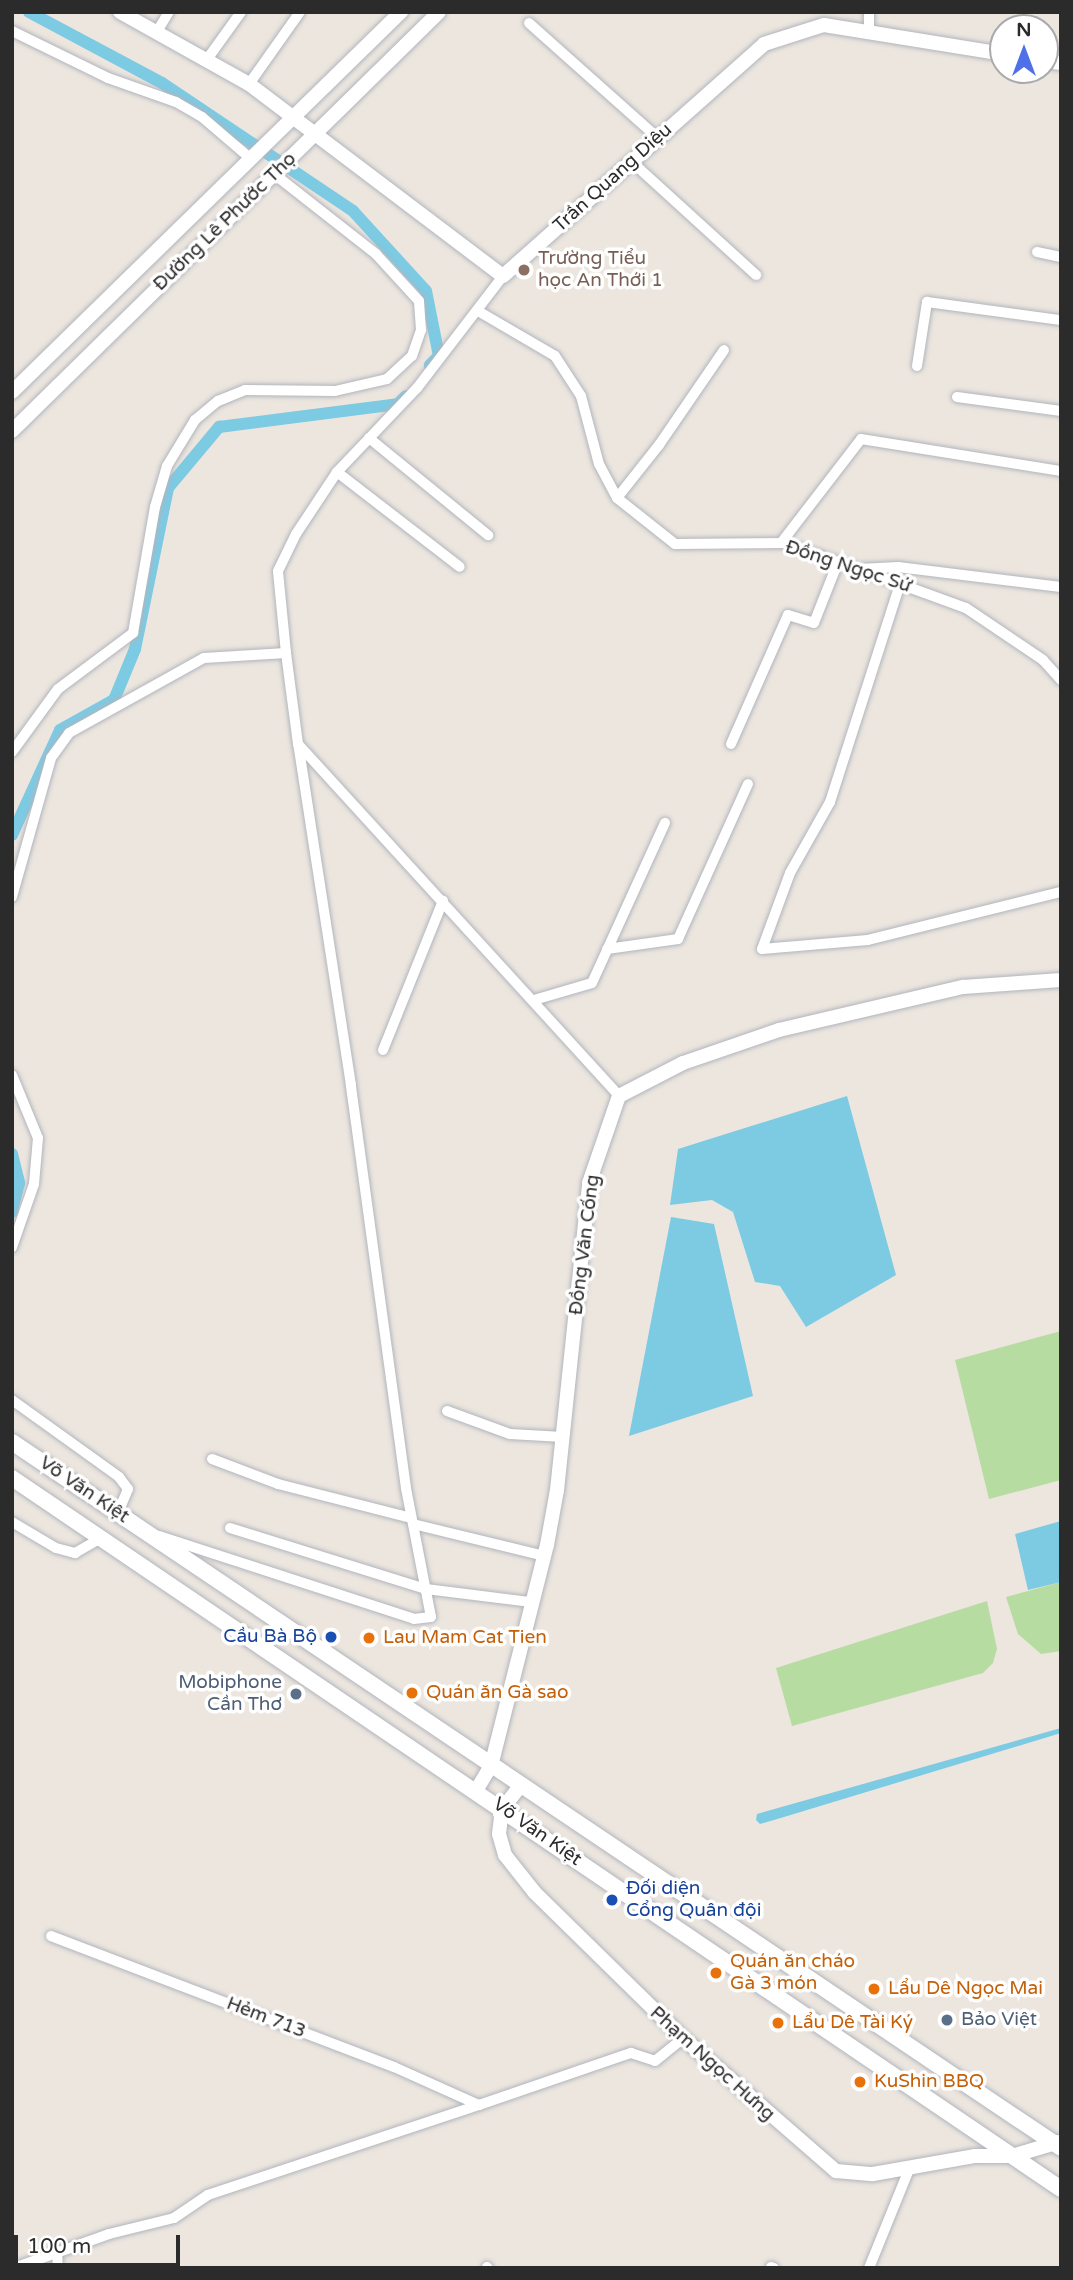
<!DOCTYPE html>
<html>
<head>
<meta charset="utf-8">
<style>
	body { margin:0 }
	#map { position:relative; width:1073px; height:2280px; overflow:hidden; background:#ece6df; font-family:"Varela Round",sans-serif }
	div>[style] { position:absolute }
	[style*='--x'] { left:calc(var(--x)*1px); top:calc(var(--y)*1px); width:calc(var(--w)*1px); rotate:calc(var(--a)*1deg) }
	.green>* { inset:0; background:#b7dca1 }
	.water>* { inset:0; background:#7dcae3 }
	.canal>* { height:12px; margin:-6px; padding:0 6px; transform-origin:6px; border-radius:6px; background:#7dcae3 }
	.roads { filter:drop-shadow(0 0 2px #b2b5bd) drop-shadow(0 0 2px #b2b5bd) }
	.minor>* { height:10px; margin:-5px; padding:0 5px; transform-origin:5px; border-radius:5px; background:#fff }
	.tertiary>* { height:14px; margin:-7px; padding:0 7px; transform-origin:7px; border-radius:7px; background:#fff }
	.secondary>* { height:16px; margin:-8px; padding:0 8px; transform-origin:8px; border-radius:8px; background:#fff }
	.dots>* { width:19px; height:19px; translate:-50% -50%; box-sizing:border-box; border:4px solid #fff; border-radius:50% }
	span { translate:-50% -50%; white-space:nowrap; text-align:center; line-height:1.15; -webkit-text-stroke:7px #fff; paint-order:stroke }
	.street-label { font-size:19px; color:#2b2b2b }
	.education-label { font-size:19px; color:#785e54 }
	.left { translate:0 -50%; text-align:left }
	.transit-label { font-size:19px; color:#164399 }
	.right { translate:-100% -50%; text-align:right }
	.food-label { font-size:19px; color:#c56008 }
	.service-label { font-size:19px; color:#4e5e75 }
	.frame { position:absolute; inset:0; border:14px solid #2b2b2b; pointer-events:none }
	.north { position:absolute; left:989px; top:14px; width:70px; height:70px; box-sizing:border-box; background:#fff; border:2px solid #aaa; border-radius:50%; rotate:0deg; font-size:19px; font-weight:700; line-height:28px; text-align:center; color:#2b2b2b }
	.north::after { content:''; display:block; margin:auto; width:24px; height:32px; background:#5070e8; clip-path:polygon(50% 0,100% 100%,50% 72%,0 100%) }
	.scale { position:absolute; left:14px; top:2235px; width:166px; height:32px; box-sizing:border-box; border:4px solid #2b2b2b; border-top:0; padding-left:9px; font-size:21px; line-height:24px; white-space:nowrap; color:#2b2b2b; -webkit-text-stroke:5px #fff; paint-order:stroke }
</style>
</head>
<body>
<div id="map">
	<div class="green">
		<i style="clip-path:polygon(1061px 1331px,1061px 1480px,989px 1499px,955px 1360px)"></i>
		<i style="clip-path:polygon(1061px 1582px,1061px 1651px,1041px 1654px,1018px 1634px,1006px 1597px)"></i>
		<i style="clip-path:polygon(987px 1601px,997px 1649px,993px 1663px,983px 1673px,792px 1726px,776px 1668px)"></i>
	</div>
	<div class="water">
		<i style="clip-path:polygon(847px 1096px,896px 1275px,806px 1327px,780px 1286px,755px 1282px,733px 1212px,712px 1200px,670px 1205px,678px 1149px)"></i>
		<i style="clip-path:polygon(671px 1217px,714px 1224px,753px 1396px,629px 1436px)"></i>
		<i style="clip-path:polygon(1061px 1521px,1061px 1582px,1028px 1590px,1015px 1534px)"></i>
		<i style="clip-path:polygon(1061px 1728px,1061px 1733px,784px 1817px,760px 1824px,756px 1820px,757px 1814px)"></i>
	</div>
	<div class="canal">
		<i style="--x:29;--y:12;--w:151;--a:28.1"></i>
		<i style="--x:162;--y:83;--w:230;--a:33.8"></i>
		<i style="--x:353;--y:211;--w:108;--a:47.6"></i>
		<i style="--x:426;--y:291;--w:66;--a:78.7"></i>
		<i style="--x:439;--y:356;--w:13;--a:135"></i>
		<i style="--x:12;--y:835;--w:115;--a:-65.4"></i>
		<i style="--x:60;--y:730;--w:62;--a:-29.1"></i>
		<i style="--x:114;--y:700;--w:55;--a:-67.6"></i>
		<i style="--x:135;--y:649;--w:164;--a:-78.4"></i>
		<i style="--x:168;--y:488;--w:80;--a:-50.1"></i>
		<i style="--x:219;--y:427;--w:180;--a:-7.3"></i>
		<i style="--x:398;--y:404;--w:11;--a:-45"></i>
		<i style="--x:12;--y:1154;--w:30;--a:76"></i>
		<i style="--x:19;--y:1183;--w:30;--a:104"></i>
	</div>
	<div class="roads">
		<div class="minor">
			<i style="--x:869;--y:12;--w:22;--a:90"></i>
			<i style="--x:529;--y:23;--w:173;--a:41.7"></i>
			<i style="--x:158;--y:30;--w:21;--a:-59"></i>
			<i style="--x:12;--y:31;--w:107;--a:26.1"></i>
			<i style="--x:108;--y:78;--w:72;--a:19.4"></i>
			<i style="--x:176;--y:102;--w:30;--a:30"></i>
			<i style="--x:202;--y:117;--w:65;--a:40.6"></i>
			<i style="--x:208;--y:58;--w:57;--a:-54.3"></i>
			<i style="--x:249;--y:84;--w:88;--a:-54.7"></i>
			<i style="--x:632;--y:162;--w:168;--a:42.3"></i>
			<i style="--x:1037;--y:252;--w:25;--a:12"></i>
			<i style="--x:478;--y:311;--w:89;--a:30.3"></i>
			<i style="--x:555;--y:356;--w:48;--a:57"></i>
			<i style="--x:581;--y:396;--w:70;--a:75.2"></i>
			<i style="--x:599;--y:464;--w:38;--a:62"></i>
			<i style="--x:617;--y:498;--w:74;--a:38.4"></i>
			<i style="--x:675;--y:544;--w:109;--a:-0.5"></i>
			<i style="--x:784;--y:543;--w:123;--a:19.5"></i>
			<i style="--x:900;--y:584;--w:70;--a:20"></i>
			<i style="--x:966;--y:608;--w:93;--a:34"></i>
			<i style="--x:1043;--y:660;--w:27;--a:48"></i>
			<i style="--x:917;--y:366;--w:65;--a:-81.1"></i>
			<i style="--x:927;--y:302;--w:135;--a:7.7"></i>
			<i style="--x:957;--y:397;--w:105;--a:7.7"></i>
			<i style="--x:369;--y:438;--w:154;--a:39.2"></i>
			<i style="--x:337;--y:472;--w:155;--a:37.7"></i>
			<i style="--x:617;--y:498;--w:68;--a:-51.6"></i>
			<i style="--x:659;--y:445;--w:115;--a:-55.6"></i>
			<i style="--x:781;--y:543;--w:131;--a:-52.4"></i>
			<i style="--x:861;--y:439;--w:203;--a:9.1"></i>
			<i style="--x:859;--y:569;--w:39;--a:-3"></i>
			<i style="--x:898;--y:567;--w:164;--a:7"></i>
			<i style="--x:900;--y:584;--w:229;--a:107.8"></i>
			<i style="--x:830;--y:802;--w:81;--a:119.4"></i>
			<i style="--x:790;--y:873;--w:81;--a:110.2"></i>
			<i style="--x:762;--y:949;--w:106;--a:-4.9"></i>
			<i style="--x:868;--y:940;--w:199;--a:-14"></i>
			<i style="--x:286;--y:653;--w:92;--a:82.5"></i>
			<i style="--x:298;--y:744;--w:476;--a:47.6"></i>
			<i style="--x:731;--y:744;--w:141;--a:-66.2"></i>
			<i style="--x:788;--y:615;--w:27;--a:17"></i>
			<i style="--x:814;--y:623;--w:66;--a:-68.5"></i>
			<i style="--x:12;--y:752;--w:78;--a:-53.9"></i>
			<i style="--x:58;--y:689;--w:94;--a:-36.7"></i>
			<i style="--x:133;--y:633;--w:128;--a:-80.1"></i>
			<i style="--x:155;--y:507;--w:43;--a:-73.7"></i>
			<i style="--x:167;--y:466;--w:54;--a:-58.7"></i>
			<i style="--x:195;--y:420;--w:30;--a:-40"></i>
			<i style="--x:218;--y:401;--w:29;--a:-22"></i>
			<i style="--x:245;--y:390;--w:90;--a:0.6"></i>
			<i style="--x:335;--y:391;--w:53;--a:-13"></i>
			<i style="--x:387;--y:379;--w:34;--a:-43"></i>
			<i style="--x:412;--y:356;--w:28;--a:-71"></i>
			<i style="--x:421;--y:330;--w:29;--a:-94"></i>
			<i style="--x:419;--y:301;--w:64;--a:-132.5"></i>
			<i style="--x:376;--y:254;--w:130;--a:-141.9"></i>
			<i style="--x:12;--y:897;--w:144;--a:-74.3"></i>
			<i style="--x:51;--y:758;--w:31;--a:-54"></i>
			<i style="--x:69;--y:733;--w:154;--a:-29.1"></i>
			<i style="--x:204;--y:658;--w:82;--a:-3.5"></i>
			<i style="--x:286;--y:653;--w:82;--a:-95.6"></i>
			<i style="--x:278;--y:571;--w:41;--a:-64.1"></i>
			<i style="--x:296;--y:534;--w:74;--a:-56.5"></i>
			<i style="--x:337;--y:472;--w:116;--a:-46.4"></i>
			<i style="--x:417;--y:388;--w:141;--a:-52.5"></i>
			<i style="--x:607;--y:949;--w:72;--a:-8"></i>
			<i style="--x:678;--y:939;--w:170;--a:-65.7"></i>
			<i style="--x:534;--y:1000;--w:60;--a:-16.3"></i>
			<i style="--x:592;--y:983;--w:176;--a:-65.5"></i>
			<i style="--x:383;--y:1050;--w:161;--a:-68.1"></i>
			<i style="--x:12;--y:1075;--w:68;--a:67.6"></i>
			<i style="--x:38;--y:1138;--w:46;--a:95"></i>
			<i style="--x:34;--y:1184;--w:67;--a:109.2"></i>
			<i style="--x:12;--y:1400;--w:132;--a:35.7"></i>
			<i style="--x:119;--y:1477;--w:15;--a:53"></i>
			<i style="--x:128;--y:1489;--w:26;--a:113"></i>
			<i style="--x:447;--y:1411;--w:67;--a:20.1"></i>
			<i style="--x:510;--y:1434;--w:53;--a:3.2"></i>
			<i style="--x:212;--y:1459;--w:71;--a:20.7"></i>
			<i style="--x:278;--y:1484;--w:137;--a:14.3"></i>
			<i style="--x:12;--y:1522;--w:51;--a:30.6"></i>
			<i style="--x:56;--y:1548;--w:20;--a:15"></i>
			<i style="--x:75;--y:1553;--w:30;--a:-30"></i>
			<i style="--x:413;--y:1524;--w:135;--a:13.7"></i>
			<i style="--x:230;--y:1528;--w:205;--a:17.3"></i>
			<i style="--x:426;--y:1589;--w:106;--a:7.1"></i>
			<i style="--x:159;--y:1536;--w:268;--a:18"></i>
			<i style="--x:414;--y:1619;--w:17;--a:-7"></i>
			<i style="--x:431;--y:1617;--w:131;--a:-101"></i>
			<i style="--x:406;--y:1488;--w:407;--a:-97.8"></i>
			<i style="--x:351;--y:1085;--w:345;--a:-98.8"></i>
			<i style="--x:51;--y:1936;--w:367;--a:20.9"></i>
			<i style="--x:394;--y:2067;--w:93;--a:24.1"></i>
			<i style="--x:479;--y:2105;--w:161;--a:-18.9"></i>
			<i style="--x:631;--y:2053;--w:25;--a:18"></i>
			<i style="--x:655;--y:2061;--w:36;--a:-39"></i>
			<i style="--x:57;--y:2251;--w:17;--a:87"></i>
			<i style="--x:487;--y:2267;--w:1;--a:45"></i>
			<i style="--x:771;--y:2267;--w:3;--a:18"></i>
			<i style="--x:14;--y:2268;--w:101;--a:-19.7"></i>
			<i style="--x:109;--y:2234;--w:67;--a:-13.8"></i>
			<i style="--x:174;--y:2218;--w:41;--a:-34.1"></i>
			<i style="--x:208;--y:2195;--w:286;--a:-18.4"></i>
			<i style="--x:869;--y:2268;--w:109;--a:-67.9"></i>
		</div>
		<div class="tertiary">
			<i style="--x:120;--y:12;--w:148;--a:29.2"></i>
			<i style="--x:249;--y:84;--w:318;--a:37.1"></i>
			<i style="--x:503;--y:276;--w:349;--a:-41.6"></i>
			<i style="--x:764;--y:44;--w:63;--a:-17.6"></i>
			<i style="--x:824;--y:25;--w:181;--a:9.2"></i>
			<i style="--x:1045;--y:61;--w:16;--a:7"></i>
			<i style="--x:12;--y:392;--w:544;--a:-44.33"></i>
			<i style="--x:12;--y:431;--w:598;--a:-44.46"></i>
			<i style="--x:521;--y:1785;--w:31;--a:128"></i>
			<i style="--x:502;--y:1809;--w:25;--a:97"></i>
			<i style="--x:499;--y:1834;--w:22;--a:74"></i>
			<i style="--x:505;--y:1855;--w:48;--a:51.7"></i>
			<i style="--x:535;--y:1893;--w:207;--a:44.4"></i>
			<i style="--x:683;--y:2038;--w:203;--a:41"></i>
			<i style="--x:836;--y:2171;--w:37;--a:5"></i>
			<i style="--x:873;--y:2174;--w:104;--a:-10"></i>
			<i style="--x:975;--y:2156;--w:37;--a:0"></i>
			<i style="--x:1012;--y:2156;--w:49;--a:-16.6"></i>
			<i style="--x:477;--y:1789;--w:27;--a:-59"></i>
			<i style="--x:491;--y:1766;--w:228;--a:-75.8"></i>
			<i style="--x:547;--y:1545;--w:56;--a:-79.7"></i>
			<i style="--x:557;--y:1490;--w:309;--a:-84"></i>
			<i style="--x:589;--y:1183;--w:92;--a:-71"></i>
			<i style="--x:619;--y:1096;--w:72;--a:-27.3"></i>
			<i style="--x:683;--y:1063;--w:102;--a:-19"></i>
			<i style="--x:779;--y:1030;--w:189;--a:-13.2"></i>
			<i style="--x:963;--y:987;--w:98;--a:-4.1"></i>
		</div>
		<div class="secondary">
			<i style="--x:12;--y:1442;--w:1264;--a:33.94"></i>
			<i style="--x:12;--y:1478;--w:1267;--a:34.13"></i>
		</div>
	</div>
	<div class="dots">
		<i style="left:524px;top:270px;background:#8d6e63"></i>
		<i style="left:331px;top:1637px;background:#1a4fb4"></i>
		<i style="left:369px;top:1638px;background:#e8710a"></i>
		<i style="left:412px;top:1693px;background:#e8710a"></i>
		<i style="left:296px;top:1694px;background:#5c6f8a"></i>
		<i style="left:612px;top:1900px;background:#1a4fb4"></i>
		<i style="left:716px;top:1973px;background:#e8710a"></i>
		<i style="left:874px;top:1989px;background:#e8710a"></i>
		<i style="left:947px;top:2020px;background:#5c6f8a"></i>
		<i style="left:778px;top:2023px;background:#e8710a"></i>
		<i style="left:860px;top:2082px;background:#e8710a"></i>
	</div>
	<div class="street-label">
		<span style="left:613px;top:178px;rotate:-42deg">Trần Quang Diệu</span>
		<span style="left:225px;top:222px;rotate:-44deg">Đường Lê Phước Thọ</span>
		<span style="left:848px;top:567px;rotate:18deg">Đồng Ngọc Sứ</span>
		<span style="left:585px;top:1245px;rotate:-83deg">Đồng Văn Cống</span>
		<span style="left:84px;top:1490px;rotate:34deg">Võ Văn Kiệt</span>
		<span style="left:537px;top:1832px;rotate:35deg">Võ Văn Kiệt</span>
		<span style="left:266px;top:2018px;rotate:21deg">Hẻm 713</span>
		<span style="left:712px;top:2064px;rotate:42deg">Phạm Ngọc Hưng</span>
	</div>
	<div class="education-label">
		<span class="left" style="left:538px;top:270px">Trường Tiểu<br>học An Thới 1</span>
	</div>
	<div class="transit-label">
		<span class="right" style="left:317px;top:1637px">Cầu Bà Bộ</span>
		<span class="left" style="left:626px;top:1900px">Đối diện<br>Cổng Quân đội</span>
	</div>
	<div class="food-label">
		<span class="left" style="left:383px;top:1638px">Lau Mam Cat Tien</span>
		<span class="left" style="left:426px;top:1693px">Quán ăn Gà sao</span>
		<span class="left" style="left:730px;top:1973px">Quán ăn cháo<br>Gà 3 món</span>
		<span class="left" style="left:888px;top:1989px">Lẩu Dê Ngọc Mai</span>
		<span class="left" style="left:792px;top:2023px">Lẩu Dê Tài Ký</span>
		<span class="left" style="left:874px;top:2082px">KuShin BBQ</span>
	</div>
	<div class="service-label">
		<span class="right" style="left:282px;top:1694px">Mobiphone<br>Cần Thơ</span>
		<span class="left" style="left:961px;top:2020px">Bảo Việt</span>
	</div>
	<div class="frame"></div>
	<div class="north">N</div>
	<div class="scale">100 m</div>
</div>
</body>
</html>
